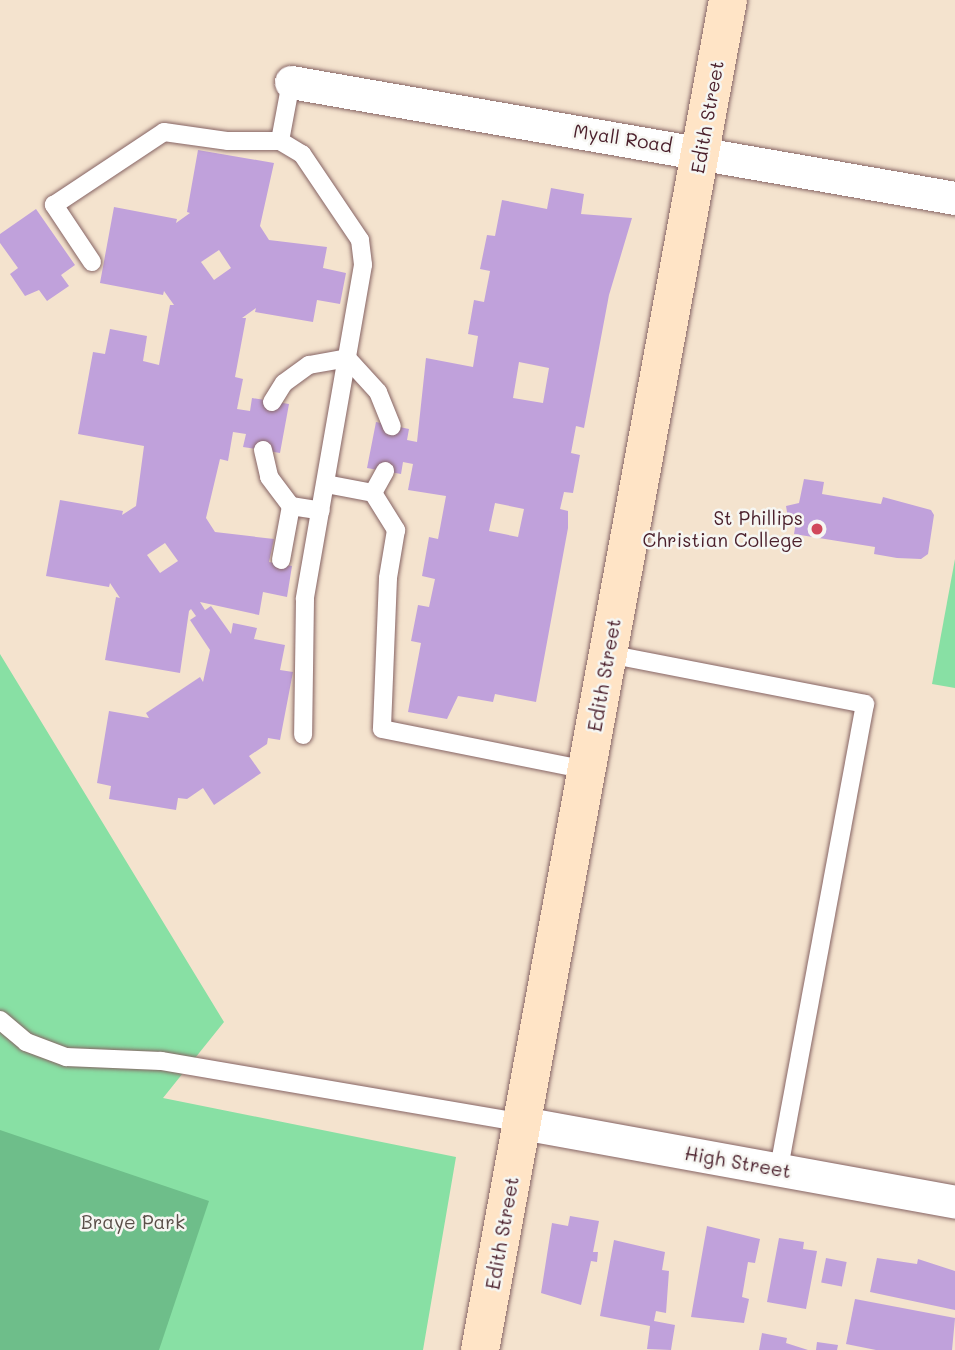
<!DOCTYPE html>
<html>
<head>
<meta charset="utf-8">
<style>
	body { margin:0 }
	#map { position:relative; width:955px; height:1350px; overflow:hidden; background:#f4e3ce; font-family:Mali,sans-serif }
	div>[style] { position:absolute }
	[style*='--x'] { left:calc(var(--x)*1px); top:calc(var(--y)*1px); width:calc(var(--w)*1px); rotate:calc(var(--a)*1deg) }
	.green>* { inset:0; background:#88e0a4 }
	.forest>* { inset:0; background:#6ebe8a }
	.building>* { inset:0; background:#c0a1db; transform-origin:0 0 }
	.roads { filter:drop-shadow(0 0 2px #866464) drop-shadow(0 0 2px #866464) }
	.lane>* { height:18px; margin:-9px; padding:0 9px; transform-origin:9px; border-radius:9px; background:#fff }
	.street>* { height:33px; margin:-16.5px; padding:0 16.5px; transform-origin:16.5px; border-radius:16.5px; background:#fff }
	.secondary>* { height:38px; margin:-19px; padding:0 19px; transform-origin:19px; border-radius:19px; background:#ffe4c6 }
	.dots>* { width:19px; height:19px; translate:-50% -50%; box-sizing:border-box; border:4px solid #f6f6f2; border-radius:50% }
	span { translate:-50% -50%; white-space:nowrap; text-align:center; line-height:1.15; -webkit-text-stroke:5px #f6f6f2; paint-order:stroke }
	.street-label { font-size:19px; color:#4a1f2b }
	.poi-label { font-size:19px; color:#4a1f2b }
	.right { translate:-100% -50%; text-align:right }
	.park-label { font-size:19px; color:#5a4f49 }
</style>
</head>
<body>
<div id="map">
	<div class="green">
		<i style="clip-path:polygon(955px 559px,955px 688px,932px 684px)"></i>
		<i style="clip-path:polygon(0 654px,224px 1022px,163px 1098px,456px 1157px,423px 1350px,0 1350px)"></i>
	</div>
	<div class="forest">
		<i style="clip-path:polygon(0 1130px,209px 1201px,159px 1350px,0 1350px)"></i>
	</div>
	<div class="building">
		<i style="clip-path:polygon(evenodd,198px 150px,274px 163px,260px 226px,269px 240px,327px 247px,323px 268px,346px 273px,340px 304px,317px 300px,313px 322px,255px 312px,256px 308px,242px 318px,246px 318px,235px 377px,243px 379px,237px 409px,250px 411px,252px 398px,289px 404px,280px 453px,243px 447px,246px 434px,233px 432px,228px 461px,220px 459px,206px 518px,215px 532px,274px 539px,269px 562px,292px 566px,287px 597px,263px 592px,259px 615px,200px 602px,205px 610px,211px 606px,231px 634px,233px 623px,257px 628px,254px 639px,285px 645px,280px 670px,293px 672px,280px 740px,268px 738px,267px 744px,249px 756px,261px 773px,214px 805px,203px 788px,187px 799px,178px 798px,176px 810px,109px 799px,111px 786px,97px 783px,109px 711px,149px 718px,146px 713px,200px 677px,203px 682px,210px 650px,190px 620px,196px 616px,191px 609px,189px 611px,180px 673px,105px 660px,116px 597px,120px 598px,110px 583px,109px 587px,46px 576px,60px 500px,123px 511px,122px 515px,136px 506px,144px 446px,78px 434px,93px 352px,105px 354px,110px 329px,147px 336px,143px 361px,159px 365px,170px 305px,174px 305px,164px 291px,163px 295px,100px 283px,114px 207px,177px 219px,176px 223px,190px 213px,187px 212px,198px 150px,219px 250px,231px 268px,214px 280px,201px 262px,219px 250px,198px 150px,165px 543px,178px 561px,160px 573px,147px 555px,165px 543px)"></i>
		<i style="clip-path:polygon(evenodd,551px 188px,584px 194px,581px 214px,632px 218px,609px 295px,584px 428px,576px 426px,571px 453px,580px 455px,573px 493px,564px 492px,560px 509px,568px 511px,568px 528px,536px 702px,495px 694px,493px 702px,458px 696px,447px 719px,408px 712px,421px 643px,411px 641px,418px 605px,429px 607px,435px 579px,422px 576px,429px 537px,438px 539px,446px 496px,408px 490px,413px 464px,403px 462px,401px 474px,367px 468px,376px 422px,409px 429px,407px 440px,417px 442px,426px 358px,473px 367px,478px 336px,468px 334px,474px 300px,484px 302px,490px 271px,480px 269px,487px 235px,495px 236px,502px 200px,547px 209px,551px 188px,519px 362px,549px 368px,543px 403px,513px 398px,519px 362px,551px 188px,495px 503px,524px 509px,518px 537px,489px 531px,495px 503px)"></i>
		<i style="clip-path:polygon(36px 209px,75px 265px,61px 275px,69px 286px,47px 301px,39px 290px,25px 296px,10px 274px,18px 268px,0 243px,0 234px)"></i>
		<i style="clip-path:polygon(804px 479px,824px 482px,822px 494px,881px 504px,883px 497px,931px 510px,934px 515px,928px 554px,921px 559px,897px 558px,874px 554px,875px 547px,794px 534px,796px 522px,788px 518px,786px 506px,799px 503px)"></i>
		<i style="clip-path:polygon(570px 1216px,599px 1221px,593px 1252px,598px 1252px,597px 1262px,591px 1261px,581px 1305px,541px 1293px,552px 1223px,568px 1226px)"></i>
		<i style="clip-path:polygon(707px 1226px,760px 1239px,755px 1263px,748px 1262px,742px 1297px,749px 1299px,744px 1323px,691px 1317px)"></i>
		<i style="clip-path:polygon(779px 1238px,804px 1242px,803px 1249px,817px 1251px,806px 1309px,767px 1302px)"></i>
		<i style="clip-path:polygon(614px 1240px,665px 1252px,662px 1270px,669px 1271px,666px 1313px,656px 1311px,654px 1321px,675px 1325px,671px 1350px,647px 1349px,650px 1326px,600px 1316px)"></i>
		<i style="left:826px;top:1258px;width:21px;height:25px;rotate:11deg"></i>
		<i style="clip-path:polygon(877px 1258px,917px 1264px,918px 1259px,955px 1271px,955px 1310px,870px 1292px)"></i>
		<i style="clip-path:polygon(855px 1299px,955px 1318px,952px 1350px,876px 1350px,846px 1344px)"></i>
		<i style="clip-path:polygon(762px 1333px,787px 1338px,786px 1343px,808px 1350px,759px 1350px)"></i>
		<i style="clip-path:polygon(817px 1342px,838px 1345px,837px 1350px,816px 1350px)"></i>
	</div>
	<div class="roads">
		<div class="lane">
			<i style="--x:291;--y:82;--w:60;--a:100.6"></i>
			<i style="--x:280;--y:141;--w:26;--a:31"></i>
			<i style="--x:302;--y:154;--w:104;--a:56"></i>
			<i style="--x:360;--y:240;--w:25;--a:83"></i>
			<i style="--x:363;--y:265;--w:339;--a:99.9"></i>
			<i style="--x:305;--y:599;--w:136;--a:90.8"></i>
			<i style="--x:92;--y:262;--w:69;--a:-123.7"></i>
			<i style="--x:54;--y:205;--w:132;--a:-33.6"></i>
			<i style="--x:164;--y:132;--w:65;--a:8"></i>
			<i style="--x:228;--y:141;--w:52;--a:0"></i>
			<i style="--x:272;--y:402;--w:22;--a:-58"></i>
			<i style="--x:284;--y:383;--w:31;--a:-36"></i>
			<i style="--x:309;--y:365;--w:39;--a:-10"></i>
			<i style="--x:347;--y:358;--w:46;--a:47.6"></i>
			<i style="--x:378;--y:392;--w:37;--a:68"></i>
			<i style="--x:263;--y:450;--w:28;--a:77"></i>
			<i style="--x:269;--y:477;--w:36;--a:53"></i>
			<i style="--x:291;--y:506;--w:30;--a:9"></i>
			<i style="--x:326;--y:484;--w:48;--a:10.8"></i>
			<i style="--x:373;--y:493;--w:44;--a:58.1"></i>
			<i style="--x:396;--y:530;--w:49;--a:99.5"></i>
			<i style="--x:388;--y:578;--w:151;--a:92.3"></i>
			<i style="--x:382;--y:729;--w:209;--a:11.3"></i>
			<i style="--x:373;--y:493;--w:25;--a:-61"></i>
			<i style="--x:281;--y:560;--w:55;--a:-79.5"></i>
			<i style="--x:608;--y:654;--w:262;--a:11"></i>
			<i style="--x:865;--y:704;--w:474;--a:100.5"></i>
			<i style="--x:0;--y:1020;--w:34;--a:40"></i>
			<i style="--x:26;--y:1042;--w:43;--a:20.6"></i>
			<i style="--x:66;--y:1057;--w:95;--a:2.4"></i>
			<i style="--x:161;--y:1061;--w:366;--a:9.7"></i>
		</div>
		<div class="street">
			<i style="--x:291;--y:82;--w:674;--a:9.91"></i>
			<i style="--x:522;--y:1123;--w:440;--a:10.3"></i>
		</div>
		<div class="secondary">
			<i style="--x:480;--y:1350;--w:1373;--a:-79.59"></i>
		</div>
	</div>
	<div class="dots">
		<i style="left:817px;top:529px;background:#d1495b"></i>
	</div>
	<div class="street-label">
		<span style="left:707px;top:117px;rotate:-80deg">Edith Street</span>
		<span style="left:623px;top:138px;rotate:9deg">Myall Road</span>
		<span style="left:604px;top:675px;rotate:-80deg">Edith Street</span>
		<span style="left:738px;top:1162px;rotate:10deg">High Street</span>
		<span style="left:502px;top:1233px;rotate:-80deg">Edith Street</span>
	</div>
	<div class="poi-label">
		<span class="right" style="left:803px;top:529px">St Phillips<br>Christian College</span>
	</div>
	<div class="park-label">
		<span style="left:133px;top:1222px">Braye Park</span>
	</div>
</div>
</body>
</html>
